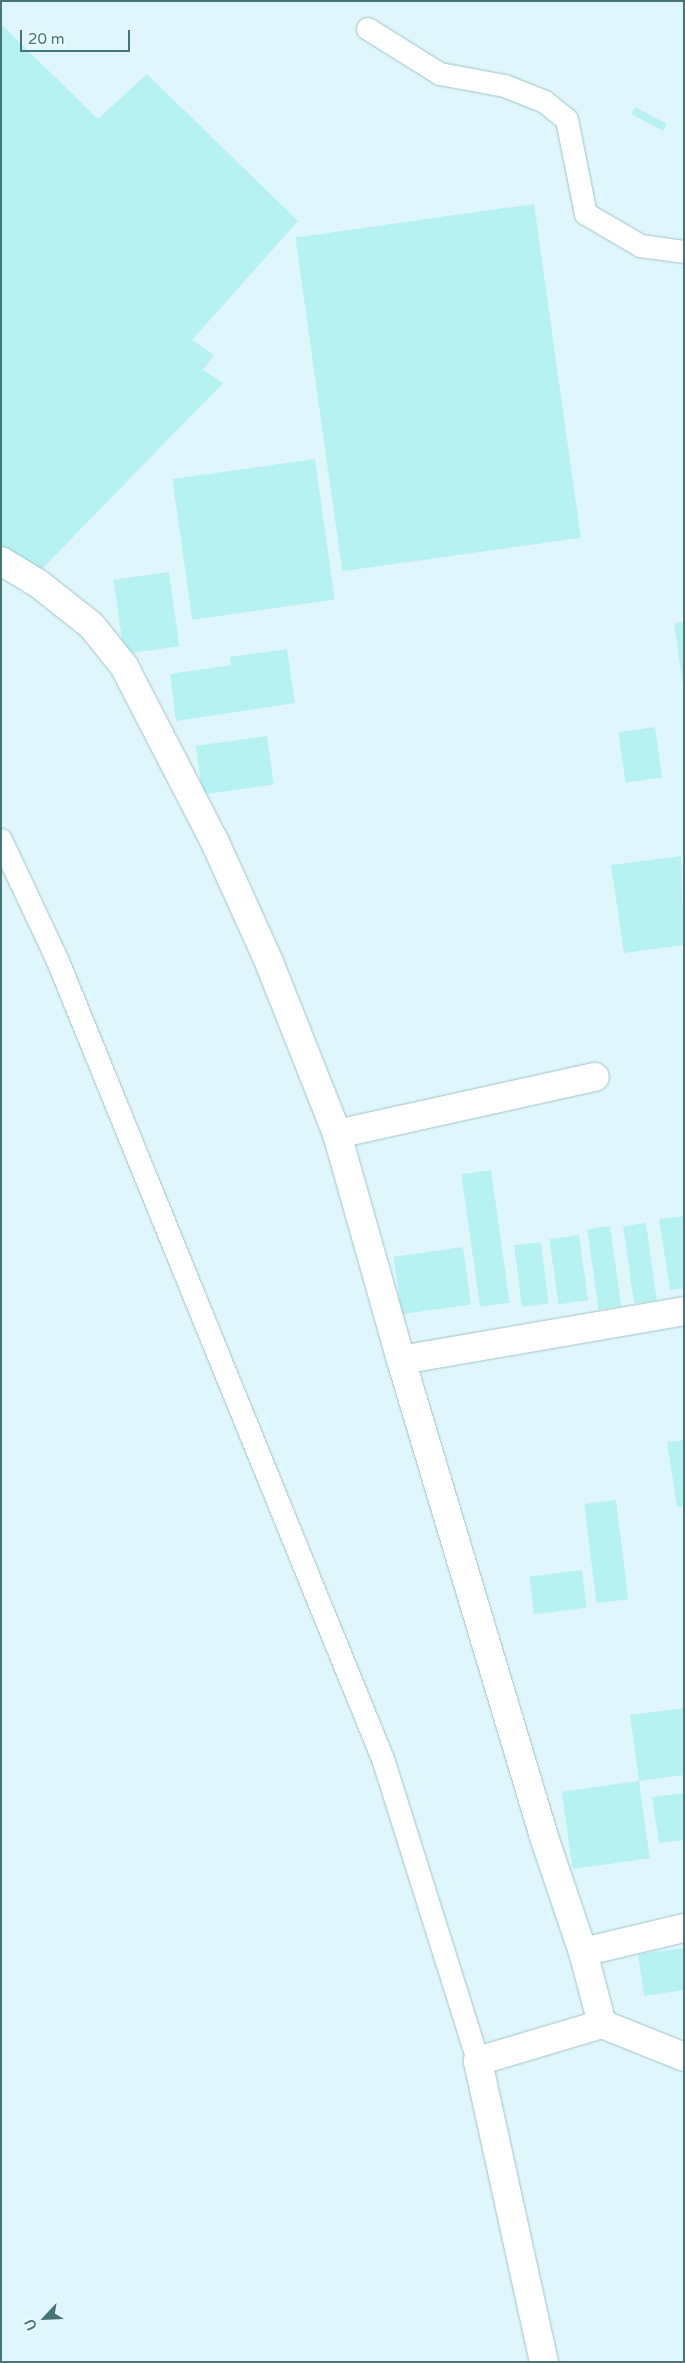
<!DOCTYPE html>
<html>
<head>
<meta charset="utf-8">
<style>
	body { margin:0 }
	#map { position:relative; width:685px; height:2363px; overflow:hidden; background:#e0f6fd; font-family:"Varela Round",sans-serif }
	div>[style] { position:absolute }
	[style*='--x'] { left:calc(var(--x)*1px); top:calc(var(--y)*1px); width:calc(var(--w)*1px); rotate:calc(var(--a)*1deg) }
	.building>* { inset:0; background:#b7f2f3; transform-origin:0 0 }
	.roads { filter:drop-shadow(0 0 1px #9fc4c6) drop-shadow(0 0 1px #9fc4c6) }
	.lane>* { height:22px; margin:-11px; padding:0 11px; transform-origin:11px; border-radius:11px; background:#fff }
	.street>* { height:28px; margin:-14px; padding:0 14px; transform-origin:14px; border-radius:14px; background:#fff }
	.secondary>* { height:28px; margin:-14px; padding:0 14px; transform-origin:14px; border-radius:14px; background:#fff }
	span { translate:-50% -50%; white-space:nowrap; text-align:center; line-height:1.15; -webkit-text-stroke:4px #e7faff; paint-order:stroke }
	.frame { position:absolute; inset:0; border:2px solid #477474; pointer-events:none }
	.north { position:absolute; left:20px; top:2293px; width:50px; height:50px; -webkit-text-stroke:4px #e7faff; paint-order:stroke; rotate:245deg; font-size:14px; font-weight:700; line-height:20px; text-align:center; color:#477474 }
	.north::after { content:''; display:block; margin:auto; width:18px; height:22px; background:#477474; clip-path:polygon(50% 0,100% 100%,50% 72%,0 100%) }
	.scale { position:absolute; left:20px; top:30px; width:110px; height:22px; box-sizing:border-box; border:2px solid #477474; border-top:0; padding-left:6px; font-size:15px; line-height:18px; white-space:nowrap; color:#477474; -webkit-text-stroke:4px #e7faff; paint-order:stroke }
</style>
</head>
<body>
<div id="map">
	<div class="building">
		<i style="clip-path:polygon(1px 24px,98px 119px,147px 74px,298px 221px,192px 340px,214px 355px,203px 370px,223px 383px,37px 574px,1px 553px)"></i>
		<i style="left:635px;top:107px;width:36px;height:8px;rotate:28deg"></i>
		<i style="left:534px;top:204px;width:337px;height:241px;rotate:82deg"></i>
		<i style="left:315px;top:459px;width:142px;height:144px;rotate:82deg"></i>
		<i style="left:169px;top:572px;width:75px;height:56px;rotate:82deg"></i>
		<i style="clip-path:polygon(684px 622px,684px 686px,683px 686px,674px 623px)"></i>
		<i style="clip-path:polygon(287px 649px,295px 703px,176px 721px,170px 674px,231px 665px,230px 657px)"></i>
		<i style="left:655px;top:727px;width:51px;height:37px;rotate:82deg"></i>
		<i style="left:267px;top:736px;width:49px;height:72px;rotate:82deg"></i>
		<i style="clip-path:polygon(681px 856px,684px 945px,624px 953px,611px 865px)"></i>
		<i style="left:491px;top:1170px;width:134px;height:30px;rotate:82deg"></i>
		<i style="clip-path:polygon(684px 1216px,684px 1288px,670px 1290px,659px 1219px)"></i>
		<i style="left:646px;top:1223px;width:78px;height:23px;rotate:82deg"></i>
		<i style="left:610px;top:1226px;width:81px;height:23px;rotate:82deg"></i>
		<i style="left:579px;top:1235px;width:66px;height:30px;rotate:82deg"></i>
		<i style="left:541px;top:1242px;width:62px;height:27px;rotate:83deg"></i>
		<i style="left:463px;top:1247px;width:58px;height:70px;rotate:82deg"></i>
		<i style="clip-path:polygon(684px 1440px,684px 1506px,677px 1507px,667px 1442px)"></i>
		<i style="left:616px;top:1500px;width:100px;height:32px;rotate:83deg"></i>
		<i style="left:582px;top:1570px;width:38px;height:53px;rotate:83deg"></i>
		<i style="clip-path:polygon(684px 1708px,684px 1775px,639px 1781px,630px 1715px)"></i>
		<i style="left:639px;top:1781px;width:78px;height:78px;rotate:82deg"></i>
		<i style="clip-path:polygon(684px 1793px,684px 1840px,659px 1843px,652px 1797px)"></i>
		<i style="clip-path:polygon(684px 1948px,684px 1990px,644px 1996px,638px 1954px)"></i>
	</div>
	<div class="roads">
		<div class="lane">
			<i style="--x:368;--y:29;--w:85;--a:32"></i>
			<i style="--x:440;--y:74;--w:66;--a:10.5"></i>
			<i style="--x:505;--y:86;--w:43;--a:21.8"></i>
			<i style="--x:545;--y:102;--w:28;--a:39"></i>
			<i style="--x:567;--y:120;--w:96;--a:78.6"></i>
			<i style="--x:586;--y:214;--w:64;--a:30.2"></i>
			<i style="--x:641;--y:246;--w:43;--a:7.9"></i>
			<i style="--x:1;--y:840;--w:132;--a:64.8"></i>
			<i style="--x:57;--y:959;--w:864;--a:67.83"></i>
			<i style="--x:383;--y:1759;--w:317;--a:72.5"></i>
		</div>
		<div class="street">
			<i style="--x:1;--y:561;--w:44;--a:31.2"></i>
			<i style="--x:39;--y:584;--w:66;--a:38.3"></i>
			<i style="--x:91;--y:625;--w:53;--a:51.2"></i>
			<i style="--x:124;--y:666;--w:196;--a:62.7"></i>
			<i style="--x:214;--y:840;--w:134;--a:65.7"></i>
			<i style="--x:269;--y:962;--w:185;--a:68.4"></i>
			<i style="--x:337;--y:1134;--w:235;--a:74.2"></i>
			<i style="--x:401;--y:1360;--w:495;--a:73.3"></i>
			<i style="--x:543;--y:1834;--w:125;--a:71.3"></i>
			<i style="--x:583;--y:1952;--w:74;--a:75.2"></i>
			<i style="--x:337;--y:1134;--w:264;--a:-12.5"></i>
			<i style="--x:401;--y:1360;--w:287;--a:-9.8"></i>
			<i style="--x:583;--y:1952;--w:104;--a:-13.4"></i>
		</div>
		<div class="secondary">
			<i style="--x:544;--y:2362;--w:308;--a:-102.4"></i>
			<i style="--x:478;--y:2061;--w:129;--a:-16.6"></i>
			<i style="--x:602;--y:2024;--w:88;--a:21.9"></i>
		</div>
	</div>
	<div class="frame"></div>
	<div class="north">U</div>
	<div class="scale">20 m</div>
</div>
</body>
</html>
